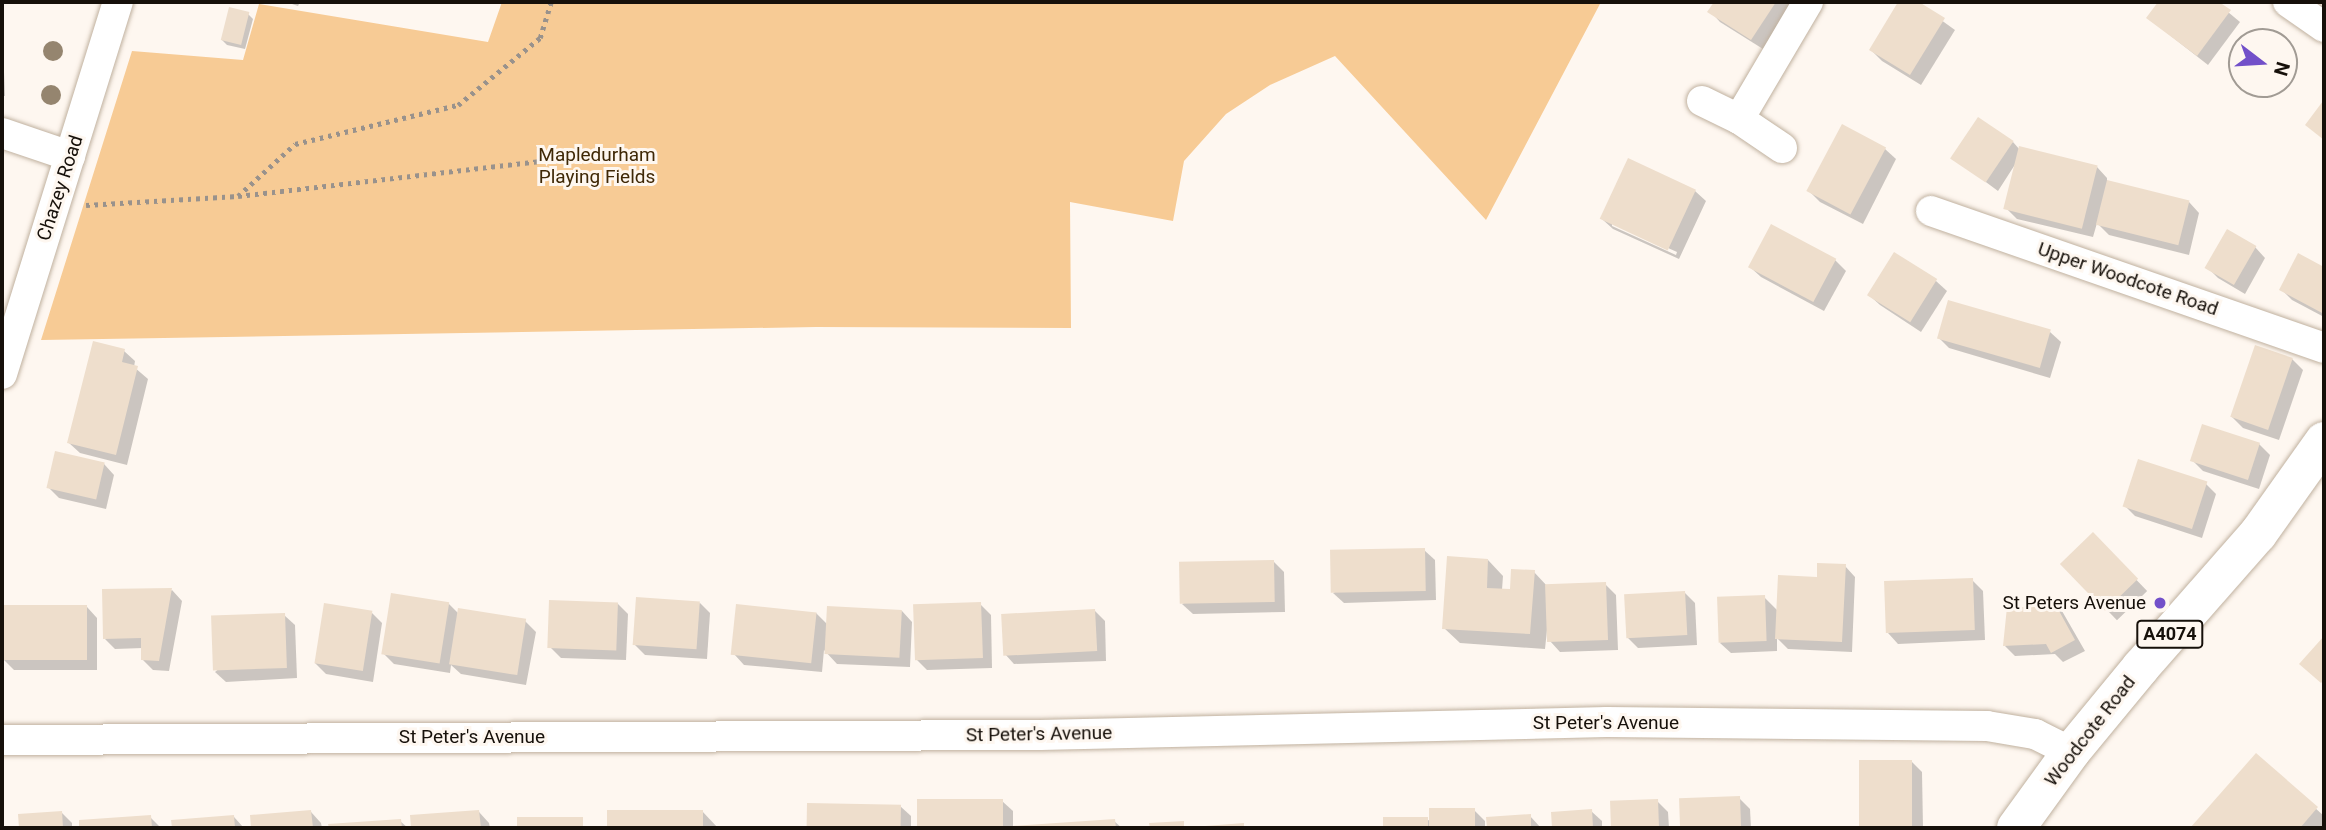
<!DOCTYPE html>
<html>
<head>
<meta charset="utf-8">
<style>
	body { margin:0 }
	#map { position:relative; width:2326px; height:830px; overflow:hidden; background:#fef7f0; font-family:Roboto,sans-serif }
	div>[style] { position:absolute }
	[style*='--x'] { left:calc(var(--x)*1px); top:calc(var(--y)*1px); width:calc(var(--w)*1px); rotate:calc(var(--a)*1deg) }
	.green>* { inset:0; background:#f7cb95 }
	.shadow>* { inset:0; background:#0003; transform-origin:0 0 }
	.building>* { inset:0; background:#eedecc; transform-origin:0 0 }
	.path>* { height:4.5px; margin-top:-2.25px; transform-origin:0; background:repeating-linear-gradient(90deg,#99928c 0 3.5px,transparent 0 8.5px) }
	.roads { filter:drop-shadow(0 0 2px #c0b19f) drop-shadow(0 0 2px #c0b19f) }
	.street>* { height:30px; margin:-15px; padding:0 15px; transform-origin:15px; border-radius:15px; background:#fff }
	.primary>* { height:38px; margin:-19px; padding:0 19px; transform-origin:19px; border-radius:19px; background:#fff }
	.trees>* { width:20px; height:20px; margin:-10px; border-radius:50%; background:#95856f }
	.dots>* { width:19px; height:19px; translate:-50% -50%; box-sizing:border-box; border:4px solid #fef7f0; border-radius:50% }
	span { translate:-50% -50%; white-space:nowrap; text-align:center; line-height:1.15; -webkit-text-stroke:6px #fef7f0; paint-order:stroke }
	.shield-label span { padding:2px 5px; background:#fef7f0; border:2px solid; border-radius:5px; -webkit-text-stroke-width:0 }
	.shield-label { font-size:18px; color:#16100a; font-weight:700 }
	.park-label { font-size:19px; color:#3f2806 }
	.street-label { font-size:19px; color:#16100a }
	.poi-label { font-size:19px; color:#16100a }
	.right { translate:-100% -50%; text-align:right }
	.frame { position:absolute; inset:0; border:4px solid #16100a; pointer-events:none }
	.north { position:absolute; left:2228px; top:28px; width:70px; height:70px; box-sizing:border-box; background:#fef7f0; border:2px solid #a19b94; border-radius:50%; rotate:107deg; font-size:19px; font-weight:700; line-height:28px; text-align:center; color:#16100a }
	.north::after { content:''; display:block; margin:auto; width:24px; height:32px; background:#7250c9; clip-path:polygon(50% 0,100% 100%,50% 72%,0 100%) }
</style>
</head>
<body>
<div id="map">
	<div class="green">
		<i style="clip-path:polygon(502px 2px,1601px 2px,1486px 220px,1335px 56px,1270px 85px,1226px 114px,1184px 161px,1173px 221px,1070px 202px,1071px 328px,816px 327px,41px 340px,132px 51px,243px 60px,259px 4px,488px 42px)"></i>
	</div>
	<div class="shadow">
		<i style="clip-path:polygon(286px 2px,300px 2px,298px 6px)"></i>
		<i style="clip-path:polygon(1716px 2px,1793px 2px,1763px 49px,1720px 22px,1710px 11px)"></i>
		<i style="clip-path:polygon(1900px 2px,1916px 2px,1955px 30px,1921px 85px,1882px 61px,1871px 50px)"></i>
		<i style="clip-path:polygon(2160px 2px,2216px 2px,2240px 22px,2208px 65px,2148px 18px)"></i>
		<i style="clip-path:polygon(248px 14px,253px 19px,245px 49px,227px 45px,222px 40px)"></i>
		<i style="clip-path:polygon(2px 22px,5px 96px,2px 96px)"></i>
		<i style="clip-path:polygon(1843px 126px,1885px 149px,1896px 159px,1863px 224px,1820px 202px,1809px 191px)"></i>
		<i style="clip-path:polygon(2013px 142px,2020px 150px,2097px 167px,2107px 178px,2107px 181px,2189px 202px,2199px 213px,2189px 255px,2109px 235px,2097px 223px,2093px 237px,2017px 219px,2006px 208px,2016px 163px,1998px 191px,1952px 157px)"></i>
		<i style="clip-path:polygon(evenodd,1629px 160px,1695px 191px,1706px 201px,1679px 259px,1613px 229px,1602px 219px,1629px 160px,1612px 223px,1677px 252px,1676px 255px,1612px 226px,1612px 223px)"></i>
		<i style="clip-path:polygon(2255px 247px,2265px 258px,2245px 294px,2218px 278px,2207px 267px)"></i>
		<i style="clip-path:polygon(1895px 254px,1936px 281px,1947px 291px,1921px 332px,1880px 305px,1869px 295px)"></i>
		<i style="clip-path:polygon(2299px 256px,2324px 269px,2324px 317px,2292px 300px,2281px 289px)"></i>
		<i style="clip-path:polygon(1835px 260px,1846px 271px,1824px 311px,1761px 277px,1750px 267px)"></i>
		<i style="clip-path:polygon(2050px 332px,2061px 342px,2050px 378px,1949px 348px,1938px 337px)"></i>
		<i style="clip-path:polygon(124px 351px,135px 361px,134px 367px,148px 379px,127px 465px,80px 453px,69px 443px)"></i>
		<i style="clip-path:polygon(2292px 359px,2303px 370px,2279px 440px,2243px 428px,2232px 417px)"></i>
		<i style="clip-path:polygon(2259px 444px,2270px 455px,2259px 489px,2203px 471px,2192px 460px)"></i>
		<i style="clip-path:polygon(104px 464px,114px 475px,106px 509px,59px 498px,48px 487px)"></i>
		<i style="clip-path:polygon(2206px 484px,2216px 494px,2202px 538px,2135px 516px,2124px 505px)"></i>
		<i style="left:2093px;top:535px;width:78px;height:42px;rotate:46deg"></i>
		<i style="clip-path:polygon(1424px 550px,1435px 560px,1436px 600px,1344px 603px,1333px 593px)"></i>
		<i style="clip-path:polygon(1488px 560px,1503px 576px,1502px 590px,1512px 591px,1534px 572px,1548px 587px,1605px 584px,1616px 595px,1618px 650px,1560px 652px,1550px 641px,1549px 630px,1547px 630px,1545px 649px,1460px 643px,1444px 628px)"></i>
		<i style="clip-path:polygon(1273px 561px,1284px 572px,1285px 612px,1193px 614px,1182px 604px)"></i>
		<i style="clip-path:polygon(1845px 566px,1855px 577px,1852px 652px,1788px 649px,1777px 638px,1777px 651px,1731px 653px,1720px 643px,1764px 597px,1778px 611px,1819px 579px)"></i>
		<i style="clip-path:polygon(1972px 580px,1983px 591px,1985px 640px,1898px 644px,1888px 633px)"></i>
		<i style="clip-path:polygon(172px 590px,182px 601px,169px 671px,153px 670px,143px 660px,143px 648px,115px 649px,105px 639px)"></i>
		<i style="clip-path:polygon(1684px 592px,1695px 603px,1697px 645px,1638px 648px,1627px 637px)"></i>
		<i style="clip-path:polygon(2052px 600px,2062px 611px,2085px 651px,2063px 662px,2055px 654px,2015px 656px,2005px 646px,2035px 609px)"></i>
		<i style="clip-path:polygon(448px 603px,459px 614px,525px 621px,536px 632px,526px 685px,461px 674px,451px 665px,450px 673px,394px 664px,384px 654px)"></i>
		<i style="clip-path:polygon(617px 603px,628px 614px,626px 660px,561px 658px,550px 647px)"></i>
		<i style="clip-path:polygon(700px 603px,710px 613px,707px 659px,645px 655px,634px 644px)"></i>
		<i style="clip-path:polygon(980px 604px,991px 615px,992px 668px,927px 670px,916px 659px)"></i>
		<i style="clip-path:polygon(87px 607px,97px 618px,97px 670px,14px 670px,3px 659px)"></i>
		<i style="clip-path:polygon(902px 611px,912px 622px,910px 667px,837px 664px,824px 650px,822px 672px,744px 665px,734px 654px,816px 613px,828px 625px)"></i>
		<i style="clip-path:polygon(1095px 611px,1105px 621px,1106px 661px,1014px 664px,1004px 653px)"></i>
		<i style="clip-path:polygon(372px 613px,382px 623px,373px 682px,326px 674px,315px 663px)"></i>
		<i style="clip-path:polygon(284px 615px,295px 625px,297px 678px,226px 682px,215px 672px)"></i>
		<i style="clip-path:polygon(2256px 755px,2324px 816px,2324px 828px,2192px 828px)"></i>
		<i style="clip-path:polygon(1861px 762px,1912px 762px,1922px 772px,1923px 828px,1862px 828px)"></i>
		<i style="clip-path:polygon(1739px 798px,1750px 809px,1751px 828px,1682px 828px,1681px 801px)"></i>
		<i style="clip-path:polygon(919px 801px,1002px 801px,1013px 811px,1013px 828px,919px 828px)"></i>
		<i style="clip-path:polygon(1657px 801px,1668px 812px,1669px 828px,1613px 828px,1612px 804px)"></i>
		<i style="clip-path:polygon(808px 805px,900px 806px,911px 816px,911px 828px,808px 828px)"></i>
		<i style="clip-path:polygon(1474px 810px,1485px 821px,1485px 828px,1385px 828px,1384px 820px,1427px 819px,1432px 823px)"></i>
		<i style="clip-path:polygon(702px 811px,718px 828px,609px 828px,609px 814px)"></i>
		<i style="clip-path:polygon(1591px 811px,1602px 821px,1602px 828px,1554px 828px,1552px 813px)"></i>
		<i style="clip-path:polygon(61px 812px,72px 823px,72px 828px,21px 828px,20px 815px)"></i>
		<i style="clip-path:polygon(311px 812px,321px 823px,322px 828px,253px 828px,252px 816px)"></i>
		<i style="clip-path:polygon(479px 812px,489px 823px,490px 828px,412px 828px,412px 817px)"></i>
		<i style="clip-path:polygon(1530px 816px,1541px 828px,1489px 828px,1488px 819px)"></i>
		<i style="clip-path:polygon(150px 817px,161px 828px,81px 828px,80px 822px)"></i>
		<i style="clip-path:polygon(234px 817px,244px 828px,174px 828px,173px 821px)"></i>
		<i style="left:519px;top:819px;width:64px;height:9px"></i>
		<i style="clip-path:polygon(400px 821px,408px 828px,330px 828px,330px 826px)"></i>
		<i style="clip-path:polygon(1114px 821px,1122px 828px,1018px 828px)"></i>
	</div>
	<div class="building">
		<i style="clip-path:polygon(1714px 2px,1776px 2px,1751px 40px,1707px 12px)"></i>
		<i style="clip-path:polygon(1898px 2px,1919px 2px,1945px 18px,1910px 75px,1869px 50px)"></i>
		<i style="clip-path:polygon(2158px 2px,2219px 2px,2231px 10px,2197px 56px,2146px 18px)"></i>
		<i style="left:229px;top:7px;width:21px;height:34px;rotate:14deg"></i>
		<i style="clip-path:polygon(2323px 101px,2324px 102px,2324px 140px,2305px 125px)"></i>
		<i style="left:1978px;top:117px;width:43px;height:50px;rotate:34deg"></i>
		<i style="left:1842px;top:124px;width:50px;height:76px;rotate:28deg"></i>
		<i style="left:2019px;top:146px;width:81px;height:65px;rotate:14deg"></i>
		<i style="left:1628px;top:158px;width:75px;height:67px;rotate:25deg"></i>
		<i style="left:2107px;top:180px;width:85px;height:46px;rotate:14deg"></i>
		<i style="left:1771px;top:224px;width:74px;height:49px;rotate:28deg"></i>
		<i style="left:2227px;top:229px;width:34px;height:45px;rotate:30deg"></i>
		<i style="left:1894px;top:252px;width:51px;height:51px;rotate:32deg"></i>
		<i style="clip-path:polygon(2298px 253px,2324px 267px,2324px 314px,2279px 290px)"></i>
		<i style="left:1948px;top:300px;width:107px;height:40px;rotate:16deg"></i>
		<i style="clip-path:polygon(93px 341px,125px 349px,122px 362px,138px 366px,116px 455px,67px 443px)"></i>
		<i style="left:2255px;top:345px;width:40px;height:76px;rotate:19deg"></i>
		<i style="left:2202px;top:424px;width:61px;height:39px;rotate:18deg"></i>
		<i style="left:55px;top:451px;width:51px;height:38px;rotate:13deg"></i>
		<i style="left:2138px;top:459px;width:73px;height:50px;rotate:18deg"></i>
		<i style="left:2093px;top:532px;width:65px;height:46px;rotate:46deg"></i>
		<i style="left:1425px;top:548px;width:43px;height:95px;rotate:89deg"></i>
		<i style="clip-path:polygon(1447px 556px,1488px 559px,1487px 588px,1510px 589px,1511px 569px,1535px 570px,1530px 634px,1442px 629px)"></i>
		<i style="left:1274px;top:560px;width:42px;height:95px;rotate:89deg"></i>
		<i style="clip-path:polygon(1817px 563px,1846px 564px,1842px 642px,1775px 639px,1778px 575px,1817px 577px)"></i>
		<i style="left:1973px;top:578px;width:52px;height:89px;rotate:88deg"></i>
		<i style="left:1606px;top:582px;width:58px;height:61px;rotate:88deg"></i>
		<i style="clip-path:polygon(172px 588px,159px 661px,141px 660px,141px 638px,103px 639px,102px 589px)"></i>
		<i style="left:1685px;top:591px;width:44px;height:61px;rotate:87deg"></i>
		<i style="left:391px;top:593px;width:59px;height:62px;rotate:9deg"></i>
		<i style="left:1765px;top:595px;width:46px;height:48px;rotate:88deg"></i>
		<i style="left:636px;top:597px;width:64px;height:48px;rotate:4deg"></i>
		<i style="clip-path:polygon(2052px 598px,2075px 640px,2051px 653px,2046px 644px,2003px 646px,2007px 607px,2035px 607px)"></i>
		<i style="left:549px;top:600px;width:69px;height:48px;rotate:2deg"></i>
		<i style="left:981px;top:602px;width:56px;height:68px;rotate:88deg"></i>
		<i style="left:324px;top:603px;width:49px;height:61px;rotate:9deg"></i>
		<i style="left:736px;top:604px;width:81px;height:51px;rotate:6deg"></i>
		<i style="left:2px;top:605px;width:85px;height:55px"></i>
		<i style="left:827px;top:606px;width:75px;height:48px;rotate:3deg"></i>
		<i style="left:458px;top:608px;width:69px;height:57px;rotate:9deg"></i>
		<i style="left:1095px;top:609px;width:42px;height:94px;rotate:87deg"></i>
		<i style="left:285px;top:613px;width:55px;height:74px;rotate:88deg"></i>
		<i style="clip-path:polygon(2324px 636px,2324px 680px,2321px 683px,2299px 664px)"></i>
		<i style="clip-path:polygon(2256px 753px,2318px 807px,2300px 828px,2190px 828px)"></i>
		<i style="left:1859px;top:760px;width:53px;height:68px"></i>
		<i style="left:1740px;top:796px;width:32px;height:61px;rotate:88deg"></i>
		<i style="left:917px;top:799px;width:86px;height:29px"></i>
		<i style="left:1658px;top:799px;width:29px;height:48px;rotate:88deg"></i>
		<i style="left:807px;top:803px;width:94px;height:25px;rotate:1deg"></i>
		<i style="left:1475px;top:808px;width:20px;height:46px;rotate:90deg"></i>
		<i style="clip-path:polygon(1592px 809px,1593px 828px,1552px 828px,1551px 812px)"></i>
		<i style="clip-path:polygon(311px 810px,313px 828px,251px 828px,250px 815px)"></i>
		<i style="clip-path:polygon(479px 810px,481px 828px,411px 828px,410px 815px)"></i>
		<i style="left:703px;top:810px;width:18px;height:96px;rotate:90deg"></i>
		<i style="clip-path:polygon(62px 811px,63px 828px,19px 828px,18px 814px)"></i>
		<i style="clip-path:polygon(1531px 814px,1531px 828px,1487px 828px,1486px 817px)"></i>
		<i style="clip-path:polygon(151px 815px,152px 828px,79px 828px,79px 820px)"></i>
		<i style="clip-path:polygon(234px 815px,235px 828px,172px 828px,171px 820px)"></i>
		<i style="left:517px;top:817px;width:66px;height:11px"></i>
		<i style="left:1428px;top:817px;width:11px;height:45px;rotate:90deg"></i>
		<i style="clip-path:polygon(401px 819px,402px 828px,329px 828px,328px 824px)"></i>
		<i style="clip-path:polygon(1115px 819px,1116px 828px,1012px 828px,1012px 826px)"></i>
		<i style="clip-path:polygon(1184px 821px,1184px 828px,1150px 828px,1149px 823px)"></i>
		<i style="clip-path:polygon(1244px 823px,1244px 828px,1205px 828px,1205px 826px)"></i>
	</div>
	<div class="path">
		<i style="--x:238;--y:196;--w:77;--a:-42.4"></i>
		<i style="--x:295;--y:144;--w:168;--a:-13.5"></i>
		<i style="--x:458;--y:105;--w:106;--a:-39.3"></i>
		<i style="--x:540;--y:38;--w:38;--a:-73"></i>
		<i style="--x:86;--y:205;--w:152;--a:-3.4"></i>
		<i style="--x:238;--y:196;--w:331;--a:-6.6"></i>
	</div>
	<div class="roads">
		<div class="street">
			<i style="--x:2288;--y:2;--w:44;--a:34.8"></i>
			<i style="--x:1702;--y:101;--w:41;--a:25.9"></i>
			<i style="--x:2;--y:133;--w:72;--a:18.7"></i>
			<i style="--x:1782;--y:148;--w:52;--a:-146"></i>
			<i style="--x:1739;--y:119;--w:136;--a:-59.5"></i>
			<i style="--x:1931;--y:211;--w:416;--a:19.2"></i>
			<i style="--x:2;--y:374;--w:390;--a:-72.7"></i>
			<i style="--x:2;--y:740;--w:1038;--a:-0.28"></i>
			<i style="--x:1040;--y:735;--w:567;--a:-1.31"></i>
			<i style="--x:1607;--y:722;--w:380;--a:0.6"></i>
			<i style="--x:1987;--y:726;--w:49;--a:9.5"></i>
			<i style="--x:2035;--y:734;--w:40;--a:26.6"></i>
		</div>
		<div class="primary">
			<i style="--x:2016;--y:828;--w:94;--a:-54.1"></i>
			<i style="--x:2071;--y:752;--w:110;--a:-50.5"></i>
			<i style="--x:2141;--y:667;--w:177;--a:-48.7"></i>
			<i style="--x:2258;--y:534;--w:114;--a:-54.6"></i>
		</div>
	</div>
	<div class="trees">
		<i style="left:53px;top:51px"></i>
		<i style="left:51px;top:95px"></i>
	</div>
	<div class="dots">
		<i style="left:2160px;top:603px;background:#7250c9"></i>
	</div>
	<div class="shield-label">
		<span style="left:2170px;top:634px">A4074</span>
	</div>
	<div class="park-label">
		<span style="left:597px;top:166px">Mapledurham<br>Playing Fields</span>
	</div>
	<div class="street-label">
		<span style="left:60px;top:188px;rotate:-72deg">Chazey Road</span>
		<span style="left:2128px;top:279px;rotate:19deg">Upper Woodcote Road</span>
		<span style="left:1606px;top:723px">St Peter's Avenue</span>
		<span style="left:2090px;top:731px;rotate:-52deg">Woodcote Road</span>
		<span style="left:1039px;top:734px;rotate:-1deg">St Peter's Avenue</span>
		<span style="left:472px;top:737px">St Peter's Avenue</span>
	</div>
	<div class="poi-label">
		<span class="right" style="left:2146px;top:603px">St Peters Avenue</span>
	</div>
	<div class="frame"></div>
	<div class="north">N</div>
</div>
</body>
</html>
